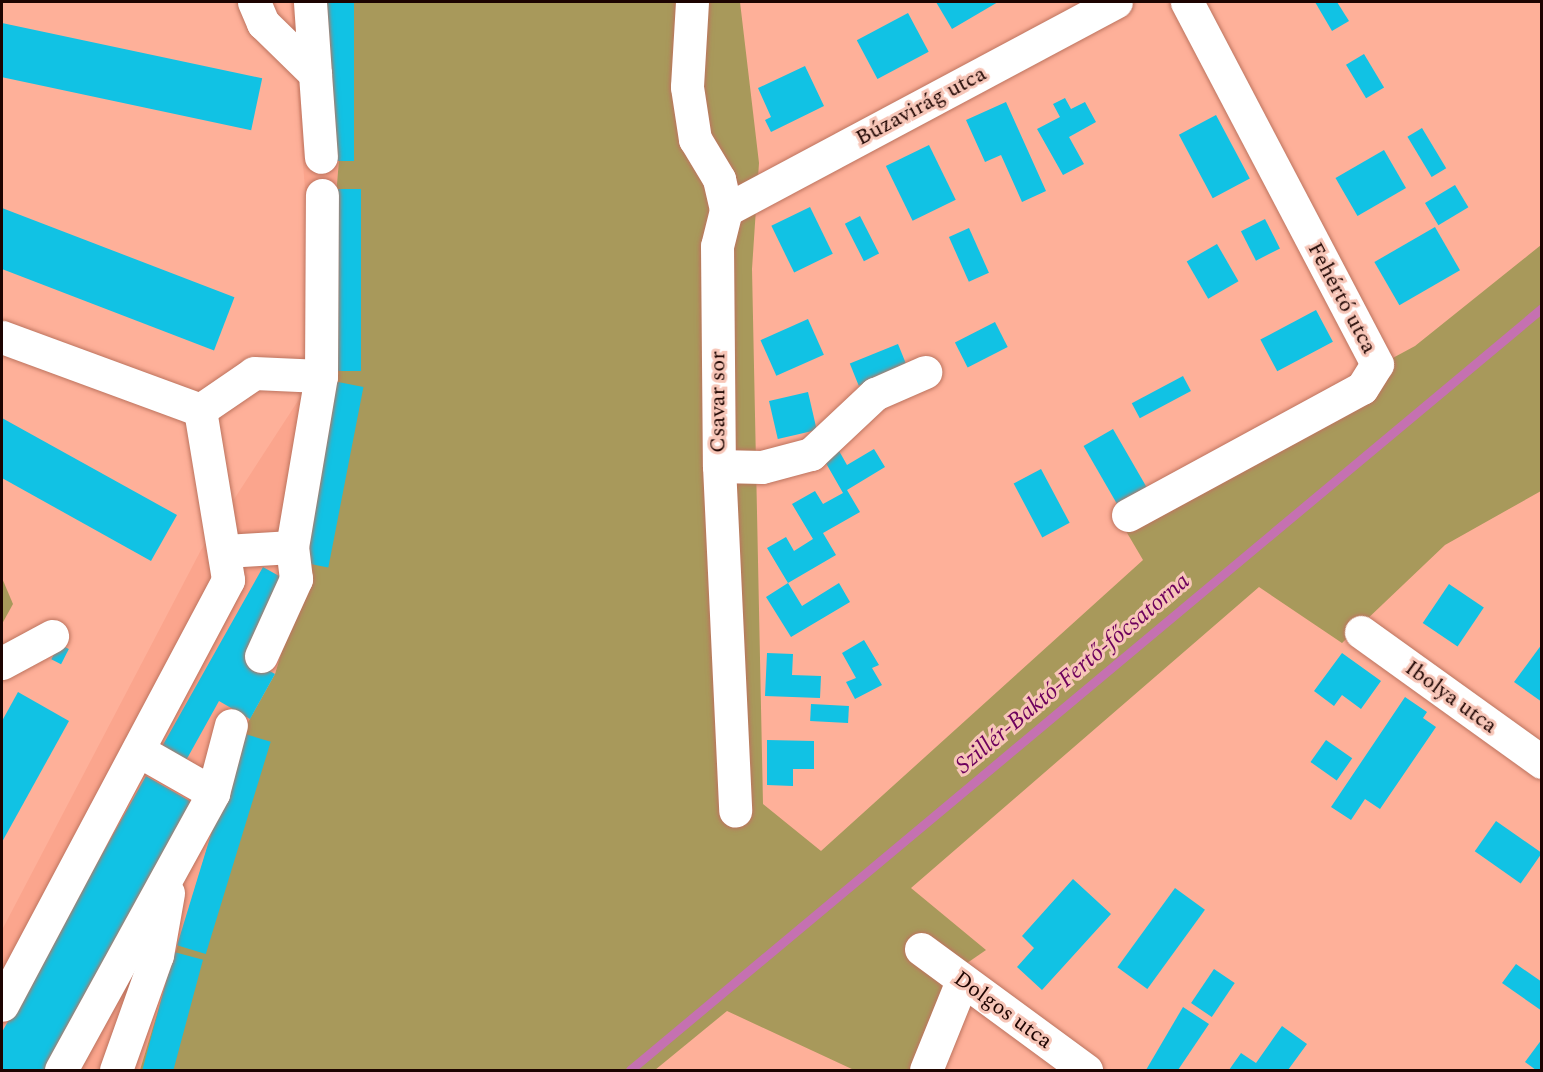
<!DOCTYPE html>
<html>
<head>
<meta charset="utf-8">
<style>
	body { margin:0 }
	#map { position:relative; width:1543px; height:1072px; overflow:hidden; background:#feb099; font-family:Spectral,serif }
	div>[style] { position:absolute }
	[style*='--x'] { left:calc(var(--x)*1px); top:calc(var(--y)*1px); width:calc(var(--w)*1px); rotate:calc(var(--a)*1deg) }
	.built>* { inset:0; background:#fba58d }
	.green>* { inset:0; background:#a8995b }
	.stream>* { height:9px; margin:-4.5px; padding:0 4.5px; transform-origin:4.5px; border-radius:4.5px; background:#c571b1 }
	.building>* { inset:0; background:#11c2e4; transform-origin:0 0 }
	.roads { filter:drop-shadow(0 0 2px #bc735e) drop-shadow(0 0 2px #bc735e) }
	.minor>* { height:33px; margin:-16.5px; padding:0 16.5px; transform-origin:16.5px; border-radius:16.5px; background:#fff }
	span { translate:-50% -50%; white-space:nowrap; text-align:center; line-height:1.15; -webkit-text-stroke:6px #f7c6b8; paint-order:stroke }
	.street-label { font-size:22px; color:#1d0401 }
	.water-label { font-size:24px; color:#6d005c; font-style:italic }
	.frame { position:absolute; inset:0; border:3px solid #1d0401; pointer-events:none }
</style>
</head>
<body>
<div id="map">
	<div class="built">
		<i style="clip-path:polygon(291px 2px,323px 2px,339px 160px,304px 578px,275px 674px,242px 733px,140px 1070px,2px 1070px,2px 930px,201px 550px,307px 387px,306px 203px)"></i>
	</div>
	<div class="green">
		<i style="clip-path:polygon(323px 2px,740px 2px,759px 163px,752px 269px,763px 804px,821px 851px,1143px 560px,1113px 509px,1415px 346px,1541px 245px,1541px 491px,1445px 545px,1342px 643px,1259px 587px,911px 888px,986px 950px,957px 970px,910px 1070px,854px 1070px,727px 1011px,655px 1070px,140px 1070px,242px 733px,275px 674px,304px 578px,339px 160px)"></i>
		<i style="clip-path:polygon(2px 578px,13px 604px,2px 624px)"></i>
	</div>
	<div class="stream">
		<i style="--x:630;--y:1070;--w:1188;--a:-39.88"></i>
	</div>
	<div class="building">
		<i style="left:323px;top:2px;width:31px;height:159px"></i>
		<i style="clip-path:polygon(936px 2px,998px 2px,952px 29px)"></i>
		<i style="clip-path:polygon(1315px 2px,1337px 2px,1349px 21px,1332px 31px)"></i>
		<i style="left:908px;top:13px;width:44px;height:58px;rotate:62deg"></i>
		<i style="left:2px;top:23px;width:266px;height:53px;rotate:12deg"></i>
		<i style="left:1364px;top:54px;width:39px;height:21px;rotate:59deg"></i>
		<i style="clip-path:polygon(805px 66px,824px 106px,771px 132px,765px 120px,771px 117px,758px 88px)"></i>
		<i style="clip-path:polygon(1065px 98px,1071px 109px,1085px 102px,1096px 122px,1069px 137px,1084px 164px,1063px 175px,1037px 129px,1060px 117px,1053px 104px)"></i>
		<i style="clip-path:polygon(1006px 102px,1046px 191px,1022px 202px,1001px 155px,985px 162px,966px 120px)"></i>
		<i style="left:1216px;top:115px;width:72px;height:42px;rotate:62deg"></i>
		<i style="left:1422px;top:128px;width:47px;height:17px;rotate:59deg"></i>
		<i style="left:929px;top:145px;width:61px;height:48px;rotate:64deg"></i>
		<i style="left:1384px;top:150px;width:44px;height:56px;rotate:60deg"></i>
		<i style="left:1455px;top:185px;width:26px;height:35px;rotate:59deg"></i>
		<i style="left:334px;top:189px;width:27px;height:182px"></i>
		<i style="left:810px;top:207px;width:52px;height:43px;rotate:64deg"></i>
		<i style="left:2px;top:208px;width:249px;height:57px;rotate:21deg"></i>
		<i style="left:860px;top:216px;width:42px;height:17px;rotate:63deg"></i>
		<i style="left:1265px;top:219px;width:33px;height:27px;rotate:63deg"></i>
		<i style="left:1435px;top:227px;width:50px;height:70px;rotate:60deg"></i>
		<i style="left:969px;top:228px;width:49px;height:22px;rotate:66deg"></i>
		<i style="left:1217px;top:244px;width:43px;height:35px;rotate:60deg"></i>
		<i style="left:1316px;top:310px;width:36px;height:63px;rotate:62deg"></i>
		<i style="left:808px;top:319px;width:39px;height:52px;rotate:66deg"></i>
		<i style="left:995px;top:322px;width:28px;height:45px;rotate:63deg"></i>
		<i style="left:898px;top:344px;width:24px;height:52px;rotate:68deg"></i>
		<i style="left:1183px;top:376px;width:17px;height:58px;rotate:62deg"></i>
		<i style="left:333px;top:381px;width:31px;height:184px;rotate:11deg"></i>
		<i style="left:808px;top:392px;width:39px;height:40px;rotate:77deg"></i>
		<i style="clip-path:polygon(2px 418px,177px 515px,151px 561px,2px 478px)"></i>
		<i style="left:1113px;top:429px;width:69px;height:34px;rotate:60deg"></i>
		<i style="clip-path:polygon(838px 449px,847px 465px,874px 449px,885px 467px,847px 490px,860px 512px,823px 533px,836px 555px,788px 583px,767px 548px,786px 537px,794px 551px,813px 539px,792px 504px,815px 491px,823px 504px,843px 493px,823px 458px)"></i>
		<i style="left:1041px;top:469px;width:61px;height:31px;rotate:62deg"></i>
		<i style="clip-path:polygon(263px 567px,288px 581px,245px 657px,275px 674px,250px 719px,219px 701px,184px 764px,160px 750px)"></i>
		<i style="clip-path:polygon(788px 583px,802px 606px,839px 583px,850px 602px,791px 637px,766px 597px)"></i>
		<i style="left:1449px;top:584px;width:42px;height:47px;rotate:34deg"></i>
		<i style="clip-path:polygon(864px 640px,879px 665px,872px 668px,882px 685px,855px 699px,846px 682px,856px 678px,842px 653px)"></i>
		<i style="left:59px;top:644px;width:11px;height:17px;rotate:27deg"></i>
		<i style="clip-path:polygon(1542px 644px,1542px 702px,1514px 682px)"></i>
		<i style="clip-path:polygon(767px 653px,793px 654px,792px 675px,821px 676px,820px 698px,765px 696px)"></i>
		<i style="clip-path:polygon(1342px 653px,1381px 681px,1361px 709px,1342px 695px,1334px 706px,1314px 691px)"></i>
		<i style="clip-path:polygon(18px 692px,69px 721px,2px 842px,2px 721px)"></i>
		<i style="clip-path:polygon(1405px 697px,1427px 712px,1423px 718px,1436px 727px,1380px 809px,1365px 799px,1351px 820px,1331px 807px)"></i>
		<i style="left:811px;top:704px;width:38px;height:17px;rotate:3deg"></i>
		<i style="left:242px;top:733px;width:30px;height:222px;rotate:17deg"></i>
		<i style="clip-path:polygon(767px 740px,814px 741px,814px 769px,793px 769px,793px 786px,767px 785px)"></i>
		<i style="left:1326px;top:740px;width:32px;height:27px;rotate:35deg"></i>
		<i style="clip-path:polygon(146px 776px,195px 804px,45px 1070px,2px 1070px,2px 1032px)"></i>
		<i style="left:1496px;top:821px;width:56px;height:37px;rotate:35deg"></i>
		<i style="clip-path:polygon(1073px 879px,1111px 914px,1042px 990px,1017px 967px,1034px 948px,1022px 936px)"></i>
		<i style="left:1175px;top:888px;width:37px;height:98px;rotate:36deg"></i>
		<i style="left:174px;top:952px;width:30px;height:123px;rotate:15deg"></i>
		<i style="clip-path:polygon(1516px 964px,1542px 982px,1542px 1011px,1502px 983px)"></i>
		<i style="left:1214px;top:969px;width:25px;height:41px;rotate:34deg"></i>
		<i style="clip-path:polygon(1183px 1007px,1209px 1024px,1178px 1070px,1146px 1070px)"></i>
		<i style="clip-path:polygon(1282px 1026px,1307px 1044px,1288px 1070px,1229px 1070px,1241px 1053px,1256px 1063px)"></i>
		<i style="clip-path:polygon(1542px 1039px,1542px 1070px,1536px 1070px,1525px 1062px)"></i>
	</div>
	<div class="roads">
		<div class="minor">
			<i style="--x:254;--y:2;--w:23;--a:67"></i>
			<i style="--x:263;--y:23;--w:73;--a:44.4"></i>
			<i style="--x:315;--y:74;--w:72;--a:-94"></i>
			<i style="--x:692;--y:2;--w:85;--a:93.4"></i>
			<i style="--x:687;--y:87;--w:53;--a:81.3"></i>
			<i style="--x:695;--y:139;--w:47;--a:59"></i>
			<i style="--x:719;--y:179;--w:32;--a:77"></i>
			<i style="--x:726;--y:210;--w:37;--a:104"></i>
			<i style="--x:717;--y:246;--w:220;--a:89.5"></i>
			<i style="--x:719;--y:466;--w:345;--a:87.3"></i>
			<i style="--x:315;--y:74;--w:83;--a:85.9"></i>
			<i style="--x:726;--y:210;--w:442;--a:-28.1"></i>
			<i style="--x:2;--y:337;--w:211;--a:20.2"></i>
			<i style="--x:200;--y:410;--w:172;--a:80.6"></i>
			<i style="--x:228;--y:580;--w:481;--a:118"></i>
			<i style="--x:200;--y:410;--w:65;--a:-34.4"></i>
			<i style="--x:254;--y:373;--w:67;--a:2.6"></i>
			<i style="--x:719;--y:466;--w:43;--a:1.3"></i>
			<i style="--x:762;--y:467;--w:51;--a:-14.9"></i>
			<i style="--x:811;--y:454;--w:88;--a:-43.2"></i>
			<i style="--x:875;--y:394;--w:55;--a:-23.7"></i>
			<i style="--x:1128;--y:515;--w:266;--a:-28.5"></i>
			<i style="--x:1362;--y:388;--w:28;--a:-58"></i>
			<i style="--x:1377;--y:364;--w:409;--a:-117.7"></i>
			<i style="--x:225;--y:551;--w:67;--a:-3.4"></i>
			<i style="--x:292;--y:547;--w:173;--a:-80.4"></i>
			<i style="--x:321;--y:376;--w:181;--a:-89.7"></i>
			<i style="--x:1361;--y:632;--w:223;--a:35.7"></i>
			<i style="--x:261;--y:656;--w:85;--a:-65.6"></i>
			<i style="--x:296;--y:579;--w:32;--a:-97"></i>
			<i style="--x:2;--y:663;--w:57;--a:-28.4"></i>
			<i style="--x:213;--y:793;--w:70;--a:-75.2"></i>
			<i style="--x:921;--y:949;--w:205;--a:36.3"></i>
			<i style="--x:61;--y:1070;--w:316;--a:-61.2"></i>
			<i style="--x:213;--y:793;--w:83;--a:-150.3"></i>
			<i style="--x:116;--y:1070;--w:122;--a:-70.4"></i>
			<i style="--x:157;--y:955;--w:63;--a:-79.9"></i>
			<i style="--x:926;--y:1070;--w:96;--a:-68"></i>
		</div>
	</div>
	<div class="street-label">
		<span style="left:921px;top:106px;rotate:-28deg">Búzavirág utca</span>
		<span style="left:1342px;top:298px;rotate:62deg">Fehértó utca</span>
		<span style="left:718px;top:402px;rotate:-90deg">Csavar sor</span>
		<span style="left:1451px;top:697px;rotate:36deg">Ibolya utca</span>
		<span style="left:1003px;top:1010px;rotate:36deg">Dolgos utca</span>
	</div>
	<div class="water-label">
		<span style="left:1073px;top:674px;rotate:-40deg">Szillér-Baktó-Fertő-főcsatorna</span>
	</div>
	<div class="frame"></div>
</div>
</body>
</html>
